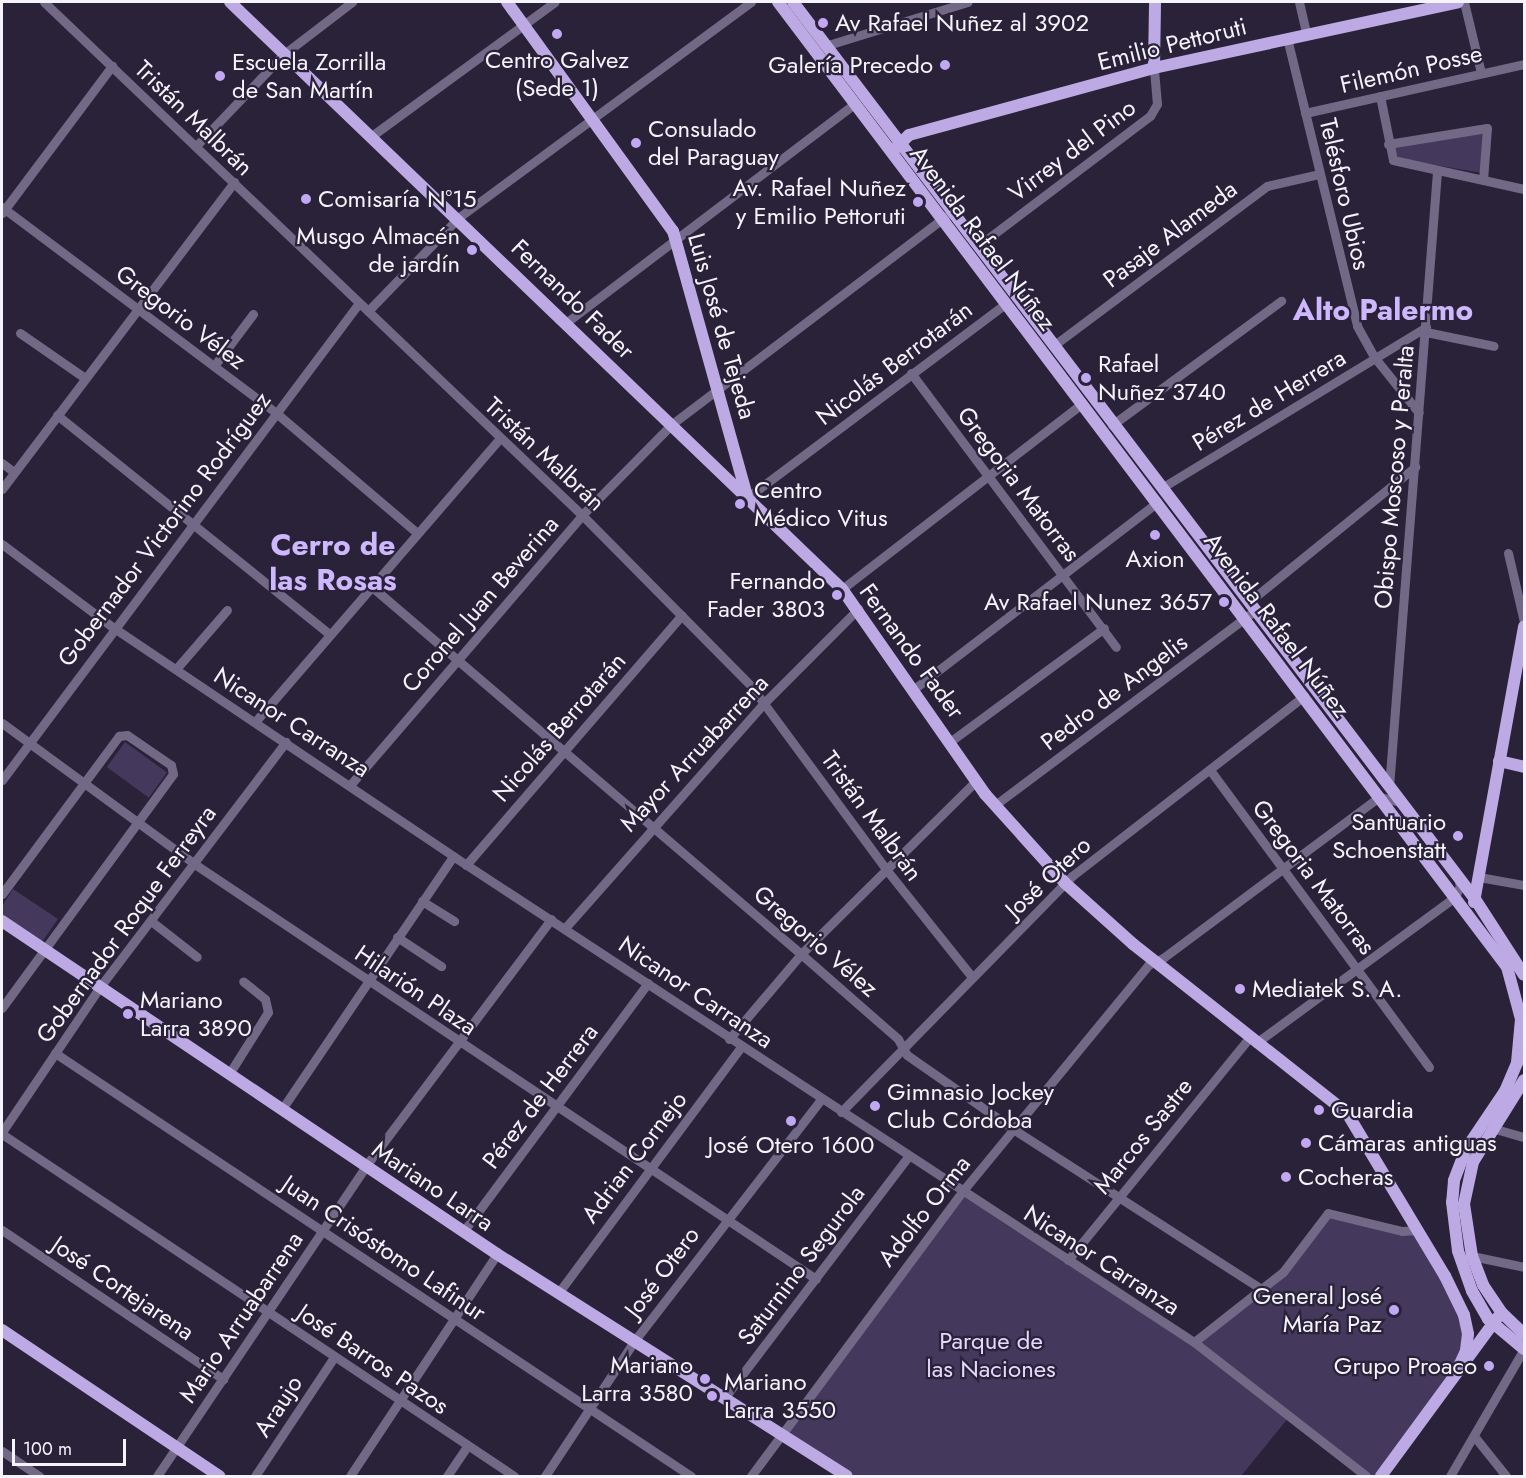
<!DOCTYPE html>
<html>
<head>
<meta charset="utf-8">
<style>
	body { margin:0 }
	#map { position:relative; width:1526px; height:1478px; overflow:hidden; background:#2a2239; font-family:Jost,sans-serif }
	div>[style] { position:absolute }
	[style*='--x'] { left:calc(var(--x)*1px); top:calc(var(--y)*1px); width:calc(var(--w)*1px); rotate:calc(var(--a)*1deg) }
	.green>* { inset:0; background:#44385d; transform-origin:0 0 }
	.minor>* { height:9px; margin:-4.5px; padding:0 4.5px; transform-origin:4.5px; border-radius:4.5px; background:#716985 }
	.major>* { height:12px; margin:-6px; padding:0 6px; transform-origin:6px; border-radius:6px; background:#bdaae5 }
	.dots>* { width:16px; height:16px; translate:-50% -50%; box-sizing:border-box; border:3px solid #2a2239; border-radius:50% }
	span { translate:-50% -50%; white-space:nowrap; text-align:center; line-height:1.15; -webkit-text-stroke:4.5px #2a2239; paint-order:stroke }
	.poi-label { font-size:24px; color:#f5f3fc }
	.left { translate:0 -50%; text-align:left }
	.right { translate:-100% -50%; text-align:right }
	.street-label { font-size:24px; color:#f5f3fc }
	.park-label { font-size:24px; color:#e3d9fe }
	.district-label { font-size:30px; color:#cdb7fd; font-weight:700 }
	.frame { position:absolute; inset:0; border:3px solid #f5f3fc; pointer-events:none }
	.scale { position:absolute; left:12px; top:1439px; width:114px; height:27px; box-sizing:border-box; border:3px solid #f5f3fc; border-top:0; padding-left:8px; font-size:18px; line-height:21px; white-space:nowrap; color:#f5f3fc; -webkit-text-stroke:4px #2a2239; paint-order:stroke }
</style>
</head>
<body>
<div id="map">
	<div class="green">
		<i style="clip-path:polygon(1485px 132px,1482px 173px,1400px 159px,1391px 146px)"></i>
		<i style="left:125px;top:742px;width:52px;height:31px;rotate:36deg"></i>
		<i style="clip-path:polygon(13px 889px,58px 919px,42px 942px,2px 915px,2px 906px)"></i>
		<i style="clip-path:polygon(961px 1193px,1194px 1342px,1283px 1272px,1335px 1212px,1417px 1230px,1458px 1300px,1466px 1351px,1381px 1476px,1366px 1476px,1289px 1417px,1241px 1476px,847px 1476px,781px 1434px)"></i>
	</div>
	<div class="minor">
		<i style="--x:44;--y:2;--w:743;--a:43.64"></i>
		<i style="--x:582;--y:515;--w:240;--a:45.3"></i>
		<i style="--x:751;--y:686;--w:226;--a:53.6"></i>
		<i style="--x:885;--y:868;--w:139;--a:51.4"></i>
		<i style="--x:1299;--y:2;--w:32;--a:77"></i>
		<i style="--x:1464;--y:2;--w:73;--a:76.5"></i>
		<i style="--x:1287;--y:38;--w:296;--a:76.3"></i>
		<i style="--x:1357;--y:326;--w:37;--a:61"></i>
		<i style="--x:1375;--y:358;--w:70;--a:51.3"></i>
		<i style="--x:828;--y:45;--w:146;--a:-17.1"></i>
		<i style="--x:1380;--y:96;--w:65;--a:78.5"></i>
		<i style="--x:1393;--y:160;--w:134;--a:12.5"></i>
		<i style="--x:1305;--y:113;--w:224;--a:-12.6"></i>
		<i style="--x:373;--y:135;--w:225;--a:-36.2"></i>
		<i style="--x:1388;--y:144;--w:100;--a:-9.2"></i>
		<i style="--x:1487;--y:128;--w:52;--a:94.4"></i>
		<i style="--x:196;--y:146;--w:127;--a:-46.3"></i>
		<i style="--x:284;--y:54;--w:86;--a:-37.4"></i>
		<i style="--x:2;--y:207;--w:341;--a:36.9"></i>
		<i style="--x:275;--y:412;--w:185;--a:40.4"></i>
		<i style="--x:2;--y:213;--w:184;--a:-53.2"></i>
		<i style="--x:978;--y:246;--w:216;--a:-37.1"></i>
		<i style="--x:1150;--y:116;--w:14;--a:-60"></i>
		<i style="--x:1157;--y:104;--w:36;--a:-95"></i>
		<i style="--x:368;--y:311;--w:129;--a:-45.9"></i>
		<i style="--x:458;--y:218;--w:364;--a:-36.4"></i>
		<i style="--x:567;--y:322;--w:362;--a:-37.2"></i>
		<i style="--x:1426;--y:332;--w:69;--a:11.6"></i>
		<i style="--x:20;--y:333;--w:79;--a:34.7"></i>
		<i style="--x:1053;--y:346;--w:267;--a:-36.8"></i>
		<i style="--x:1267;--y:186;--w:53;--a:-13"></i>
		<i style="--x:214;--y:366;--w:65;--a:-53.1"></i>
		<i style="--x:911;--y:373;--w:342;--a:53.2"></i>
		<i style="--x:57;--y:415;--w:349;--a:38.8"></i>
		<i style="--x:1112;--y:425;--w:210;--a:-36.3"></i>
		<i style="--x:2;--y:463;--w:15;--a:37"></i>
		<i style="--x:1163;--y:487;--w:308;--a:-31.3"></i>
		<i style="--x:2;--y:489;--w:385;--a:-52.9"></i>
		<i style="--x:748;--y:497;--w:323;--a:-36.9"></i>
		<i style="--x:2;--y:544;--w:140;--a:36.9"></i>
		<i style="--x:114;--y:628;--w:409;--a:33.9"></i>
		<i style="--x:453;--y:856;--w:886;--a:33.26"></i>
		<i style="--x:1194;--y:1342;--w:218;--a:37.9"></i>
		<i style="--x:1508;--y:553;--w:71;--a:76.9"></i>
		<i style="--x:371;--y:586;--w:566;--a:40.56"></i>
		<i style="--x:801;--y:954;--w:129;--a:41.2"></i>
		<i style="--x:898;--y:1039;--w:18;--a:61"></i>
		<i style="--x:907;--y:1055;--w:129;--a:34.9"></i>
		<i style="--x:1013;--y:1129;--w:295;--a:32.8"></i>
		<i style="--x:842;--y:589;--w:304;--a:-37.7"></i>
		<i style="--x:1250;--y:601;--w:213;--a:-39.1"></i>
		<i style="--x:176;--y:669;--w:78;--a:-49.2"></i>
		<i style="--x:914;--y:689;--w:307;--a:-37.5"></i>
		<i style="--x:255;--y:722;--w:374;--a:-49.2"></i>
		<i style="--x:2;--y:723;--w:237;--a:36.2"></i>
		<i style="--x:193;--y:863;--w:749;--a:33.73"></i>
		<i style="--x:951;--y:741;--w:190;--a:-36.4"></i>
		<i style="--x:1210;--y:770;--w:369;--a:53.6"></i>
		<i style="--x:2;--y:780;--w:596;--a:-53.19"></i>
		<i style="--x:351;--y:784;--w:355;--a:-49.3"></i>
		<i style="--x:582;--y:515;--w:128;--a:-45.3"></i>
		<i style="--x:672;--y:424;--w:343;--a:-37.2"></i>
		<i style="--x:1389;--y:787;--w:618;--a:-85.54"></i>
		<i style="--x:995;--y:805;--w:326;--a:-36.8"></i>
		<i style="--x:466;--y:865;--w:330;--a:-49.2"></i>
		<i style="--x:1479;--y:877;--w:46;--a:10.1"></i>
		<i style="--x:2;--y:894;--w:197;--a:-53.5"></i>
		<i style="--x:119;--y:736;--w:8;--a:-7"></i>
		<i style="--x:127;--y:735;--w:53;--a:34.3"></i>
		<i style="--x:171;--y:765;--w:9;--a:77"></i>
		<i style="--x:173;--y:774;--w:290;--a:126.2"></i>
		<i style="--x:422;--y:901;--w:38;--a:32"></i>
		<i style="--x:151;--y:921;--w:58;--a:38"></i>
		<i style="--x:565;--y:928;--w:302;--a:-48.5"></i>
		<i style="--x:765;--y:702;--w:132;--a:-45"></i>
		<i style="--x:397;--y:937;--w:53;--a:33.4"></i>
		<i style="--x:729;--y:1039;--w:111;--a:-49.7"></i>
		<i style="--x:801;--y:954;--w:246;--a:-44.7"></i>
		<i style="--x:1256;--y:1043;--w:247;--a:-36.3"></i>
		<i style="--x:1455;--y:897;--w:12;--a:-66"></i>
		<i style="--x:1460;--y:886;--w:8;--a:-104"></i>
		<i style="--x:55;--y:1053;--w:764;--a:33.63"></i>
		<i style="--x:229;--y:1074;--w:73;--a:-57.8"></i>
		<i style="--x:268;--y:1012;--w:13;--a:-103"></i>
		<i style="--x:265;--y:999;--w:28;--a:-141"></i>
		<i style="--x:282;--y:1109;--w:305;--a:-55.9"></i>
		<i style="--x:841;--y:1112;--w:330;--a:-45.6"></i>
		<i style="--x:1072;--y:876;--w:294;--a:-37.8"></i>
		<i style="--x:1492;--y:1128;--w:33;--a:16"></i>
		<i style="--x:2;--y:1132;--w:174;--a:-56"></i>
		<i style="--x:99;--y:988;--w:309;--a:-52.8"></i>
		<i style="--x:2;--y:1134;--w:616;--a:33.74"></i>
		<i style="--x:2;--y:1230;--w:267;--a:34"></i>
		<i style="--x:463;--y:1232;--w:310;--a:-53.4"></i>
		<i style="--x:1472;--y:1256;--w:53;--a:11.9"></i>
		<i style="--x:1068;--y:1260;--w:286;--a:-50.8"></i>
		<i style="--x:559;--y:1292;--w:305;--a:-53.4"></i>
		<i style="--x:1194;--y:1342;--w:113;--a:-38.2"></i>
		<i style="--x:1283;--y:1272;--w:74;--a:-52.7"></i>
		<i style="--x:1328;--y:1213;--w:76;--a:13.7"></i>
		<i style="--x:1402;--y:1231;--w:15;--a:-4"></i>
		<i style="--x:725;--y:1397;--w:302;--a:-52.7"></i>
		<i style="--x:1474;--y:1436;--w:51;--a:51.3"></i>
		<i style="--x:2;--y:1451;--w:45;--a:34"></i>
		<i style="--x:157;--y:1476;--w:382;--a:-56"></i>
		<i style="--x:371;--y:1159;--w:300;--a:-53.1"></i>
		<i style="--x:255;--y:1476;--w:143;--a:-56.4"></i>
		<i style="--x:350;--y:1476;--w:266;--a:-56.5"></i>
		<i style="--x:447;--y:1476;--w:36;--a:-56"></i>
		<i style="--x:545;--y:1476;--w:163;--a:-56.5"></i>
		<i style="--x:635;--y:1340;--w:304;--a:-52.3"></i>
		<i style="--x:751;--y:1476;--w:352;--a:-53.4"></i>
		<i style="--x:961;--y:1193;--w:295;--a:-50.6"></i>
		<i style="--x:1148;--y:965;--w:17;--a:-25"></i>
		<i style="--x:1163;--y:958;--w:269;--a:-36.7"></i>
		<i style="--x:1379;--y:797;--w:22;--a:13"></i>
		<i style="--x:1450;--y:1476;--w:147;--a:-59.8"></i>
	</div>
	<div class="major">
		<i style="--x:230;--y:2;--w:848;--a:43.81"></i>
		<i style="--x:842;--y:589;--w:250;--a:55.1"></i>
		<i style="--x:985;--y:794;--w:120;--a:48"></i>
		<i style="--x:1065;--y:883;--w:91;--a:41.9"></i>
		<i style="--x:1133;--y:944;--w:273;--a:38.3"></i>
		<i style="--x:1347;--y:1113;--w:190;--a:59"></i>
		<i style="--x:1445;--y:1276;--w:43;--a:64"></i>
		<i style="--x:1464;--y:1315;--w:19;--a:78"></i>
		<i style="--x:1468;--y:1334;--w:17;--a:97"></i>
		<i style="--x:1466;--y:1351;--w:26;--a:115"></i>
		<i style="--x:507;--y:2;--w:283;--a:54.1"></i>
		<i style="--x:673;--y:231;--w:275;--a:74.4"></i>
		<i style="--x:778;--y:2;--w:1209;--a:52.93"></i>
		<i style="--x:1507;--y:967;--w:54;--a:74.9"></i>
		<i style="--x:1521;--y:1019;--w:44;--a:95.2"></i>
		<i style="--x:1517;--y:1063;--w:30;--a:113"></i>
		<i style="--x:1505;--y:1091;--w:70;--a:123.9"></i>
		<i style="--x:1466;--y:1149;--w:34;--a:111"></i>
		<i style="--x:1454;--y:1181;--w:21;--a:95"></i>
		<i style="--x:1452;--y:1202;--w:49;--a:83"></i>
		<i style="--x:1458;--y:1251;--w:42;--a:70.7"></i>
		<i style="--x:1472;--y:1291;--w:32;--a:60"></i>
		<i style="--x:1488;--y:1319;--w:47;--a:39.8"></i>
		<i style="--x:793;--y:2;--w:1127;--a:52.75"></i>
		<i style="--x:1475;--y:899;--w:90;--a:57.2"></i>
		<i style="--x:1154;--y:68;--w:66;--a:-89.1"></i>
		<i style="--x:896;--y:148;--w:18;--a:-45"></i>
		<i style="--x:909;--y:135;--w:254;--a:-15.3"></i>
		<i style="--x:1154;--y:68;--w:311;--a:-12.2"></i>
		<i style="--x:1499;--y:761;--w:26;--a:13"></i>
		<i style="--x:1474;--y:902;--w:280;--a:-79.7"></i>
		<i style="--x:2;--y:921;--w:597;--a:33.93"></i>
		<i style="--x:497;--y:1254;--w:414;--a:32.4"></i>
		<i style="--x:1524;--y:1080;--w:97;--a:121.9"></i>
		<i style="--x:1473;--y:1162;--w:43;--a:102.1"></i>
		<i style="--x:1464;--y:1204;--w:53;--a:81.3"></i>
		<i style="--x:1472;--y:1256;--w:31;--a:69"></i>
		<i style="--x:1483;--y:1285;--w:32;--a:56"></i>
		<i style="--x:1501;--y:1312;--w:32;--a:44"></i>
		<i style="--x:2;--y:1330;--w:262;--a:33.9"></i>
		<i style="--x:1381;--y:1476;--w:196;--a:-53.7"></i>
	</div>
	<div class="dots">
		<i style="left:823px;top:23px;background:#c0a8f3"></i>
		<i style="left:557px;top:34px;background:#c0a8f3"></i>
		<i style="left:945px;top:65px;background:#c0a8f3"></i>
		<i style="left:220px;top:76px;background:#c0a8f3"></i>
		<i style="left:636px;top:143px;background:#c0a8f3"></i>
		<i style="left:306px;top:199px;background:#c0a8f3"></i>
		<i style="left:918px;top:202px;background:#c0a8f3"></i>
		<i style="left:472px;top:250px;background:#c0a8f3"></i>
		<i style="left:1086px;top:378px;background:#c0a8f3"></i>
		<i style="left:740px;top:504px;background:#c0a8f3"></i>
		<i style="left:1155px;top:535px;background:#c0a8f3"></i>
		<i style="left:837px;top:595px;background:#c0a8f3"></i>
		<i style="left:1224px;top:602px;background:#c0a8f3"></i>
		<i style="left:1458px;top:836px;background:#c0a8f3"></i>
		<i style="left:1240px;top:989px;background:#c0a8f3"></i>
		<i style="left:128px;top:1014px;background:#c0a8f3"></i>
		<i style="left:875px;top:1106px;background:#c0a8f3"></i>
		<i style="left:1319px;top:1110px;background:#c0a8f3"></i>
		<i style="left:791px;top:1121px;background:#c0a8f3"></i>
		<i style="left:1306px;top:1143px;background:#c0a8f3"></i>
		<i style="left:1286px;top:1177px;background:#c0a8f3"></i>
		<i style="left:1394px;top:1310px;background:#c0a8f3"></i>
		<i style="left:1489px;top:1366px;background:#c0a8f3"></i>
		<i style="left:705px;top:1379px;background:#c0a8f3"></i>
		<i style="left:712px;top:1396px;background:#c0a8f3"></i>
	</div>
	<div class="poi-label">
		<span class="left" style="left:835px;top:23px">Av Rafael Nuñez al 3902</span>
		<span style="left:557px;top:74px">Centro Galvez<br>(Sede 1)</span>
		<span class="left" style="left:232px;top:76px">Escuela Zorrilla<br>de San Martín</span>
		<span class="right" style="left:933px;top:65px">Galería Precedo</span>
		<span class="left" style="left:648px;top:143px">Consulado<br>del Paraguay</span>
		<span class="right" style="left:906px;top:202px">Av. Rafael Nuñez<br>y Emilio Pettoruti</span>
		<span class="left" style="left:318px;top:199px">Comisaría Nº15</span>
		<span class="right" style="left:460px;top:250px">Musgo Almacén<br>de jardín</span>
		<span class="left" style="left:1098px;top:378px">Rafael<br>Nuñez 3740</span>
		<span class="left" style="left:754px;top:504px">Centro<br>Médico Vitus</span>
		<span style="left:1155px;top:559px">Axion</span>
		<span class="right" style="left:825px;top:595px">Fernando<br>Fader 3803</span>
		<span class="right" style="left:1212px;top:602px">Av Rafael Nunez 3657</span>
		<span class="right" style="left:1446px;top:836px">Santuario<br>Schoenstatt</span>
		<span class="left" style="left:1252px;top:989px">Mediatek S. A.</span>
		<span class="left" style="left:140px;top:1014px">Mariano<br>Larra 3890</span>
		<span class="left" style="left:887px;top:1106px">Gimnasio Jockey<br>Club Córdoba</span>
		<span class="left" style="left:1331px;top:1110px">Guardia</span>
		<span class="left" style="left:1318px;top:1143px">Cámaras antiguas</span>
		<span style="left:791px;top:1145px">José Otero 1600</span>
		<span class="left" style="left:1298px;top:1177px">Cocheras</span>
		<span class="right" style="left:1382px;top:1310px">General José<br>María Paz</span>
		<span class="right" style="left:693px;top:1379px">Mariano<br>Larra 3580</span>
		<span class="right" style="left:1477px;top:1366px">Grupo Proaco</span>
		<span class="left" style="left:724px;top:1396px">Mariano<br>Larra 3550</span>
	</div>
	<div class="street-label">
		<span style="left:1172px;top:44px;rotate:-14deg">Emilio Pettoruti</span>
		<span style="left:1411px;top:69px;rotate:-13deg">Filemón Posse</span>
		<span style="left:194px;top:118px;rotate:44deg">Tristán Malbrán</span>
		<span style="left:1072px;top:150px;rotate:-37deg">Virrey del Pino</span>
		<span style="left:1345px;top:194px;rotate:77deg">Telésforo Ubios</span>
		<span style="left:1170px;top:234px;rotate:-37deg">Pasaje Alameda</span>
		<span style="left:983px;top:238px;rotate:53deg">Avenida Rafael Núñez</span>
		<span style="left:573px;top:299px;rotate:44deg">Fernando Fader</span>
		<span style="left:181px;top:317px;rotate:37deg">Gregorio Vélez</span>
		<span style="left:722px;top:326px;rotate:74deg">Luis José de Tejeda</span>
		<span style="left:894px;top:363px;rotate:-37deg">Nicolás Berrotarán</span>
		<span style="left:1269px;top:400px;rotate:-31deg">Pérez de Herrera</span>
		<span style="left:545px;top:454px;rotate:43deg">Tristán Malbrán</span>
		<span style="left:1394px;top:477px;rotate:-85deg">Obispo Moscoso y Peralta</span>
		<span style="left:1019px;top:484px;rotate:53deg">Gregoria Matorras</span>
		<span style="left:164px;top:529px;rotate:-53deg">Gobernador Victorino Rodríguez</span>
		<span style="left:480px;top:604px;rotate:-49deg">Coronel Juan Beverina</span>
		<span style="left:1277px;top:625px;rotate:53deg">Avenida Rafael Núñez</span>
		<span style="left:912px;top:651px;rotate:54deg">Fernando Fader</span>
		<span style="left:1114px;top:692px;rotate:-37deg">Pedro de Angelis</span>
		<span style="left:292px;top:722px;rotate:33deg">Nicanor Carranza</span>
		<span style="left:559px;top:727px;rotate:-49deg">Nicolás Berrotarán</span>
		<span style="left:694px;top:753px;rotate:-47deg">Mayor Arruabarrena</span>
		<span style="left:872px;top:816px;rotate:54deg">Tristán Malbrán</span>
		<span style="left:1048px;top:877px;rotate:-43deg">José Otero</span>
		<span style="left:1314px;top:877px;rotate:53deg">Gregoria Matorras</span>
		<span style="left:126px;top:924px;rotate:-54deg">Gobernador Roque Ferreyra</span>
		<span style="left:816px;top:941px;rotate:41deg">Gregorio Vélez</span>
		<span style="left:416px;top:990px;rotate:34deg">Hilarión Plaza</span>
		<span style="left:696px;top:992px;rotate:34deg">Nicanor Carranza</span>
		<span style="left:540px;top:1096px;rotate:-53deg">Pérez de Herrera</span>
		<span style="left:1143px;top:1136px;rotate:-51deg">Marcos Sastre</span>
		<span style="left:634px;top:1157px;rotate:-53deg">Adrian Cornejo</span>
		<span style="left:433px;top:1186px;rotate:34deg">Mariano Larra</span>
		<span style="left:924px;top:1211px;rotate:-52deg">Adolfo Orma</span>
		<span style="left:384px;top:1248px;rotate:34deg">Juan Crisóstomo Lafinur</span>
		<span style="left:1102px;top:1260px;rotate:33deg">Nicanor Carranza</span>
		<span style="left:801px;top:1265px;rotate:-53deg">Saturnino Segurola</span>
		<span style="left:662px;top:1272px;rotate:-53deg">José Otero</span>
		<span style="left:123px;top:1288px;rotate:34deg">José Cortejarena</span>
		<span style="left:241px;top:1317px;rotate:-56deg">Mario Arruabarrena</span>
		<span style="left:373px;top:1359px;rotate:34deg">José Barros Pazos</span>
		<span style="left:278px;top:1406px;rotate:-57deg">Araujo</span>
	</div>
	<div class="park-label">
		<span style="left:991px;top:1355px">Parque de<br>las Naciones</span>
	</div>
	<div class="district-label">
		<span style="left:1383px;top:310px">Alto Palermo</span>
		<span style="left:333px;top:562px">Cerro de<br>las Rosas</span>
	</div>
	<div class="frame"></div>
	<div class="scale">100 m</div>
</div>
</body>
</html>
